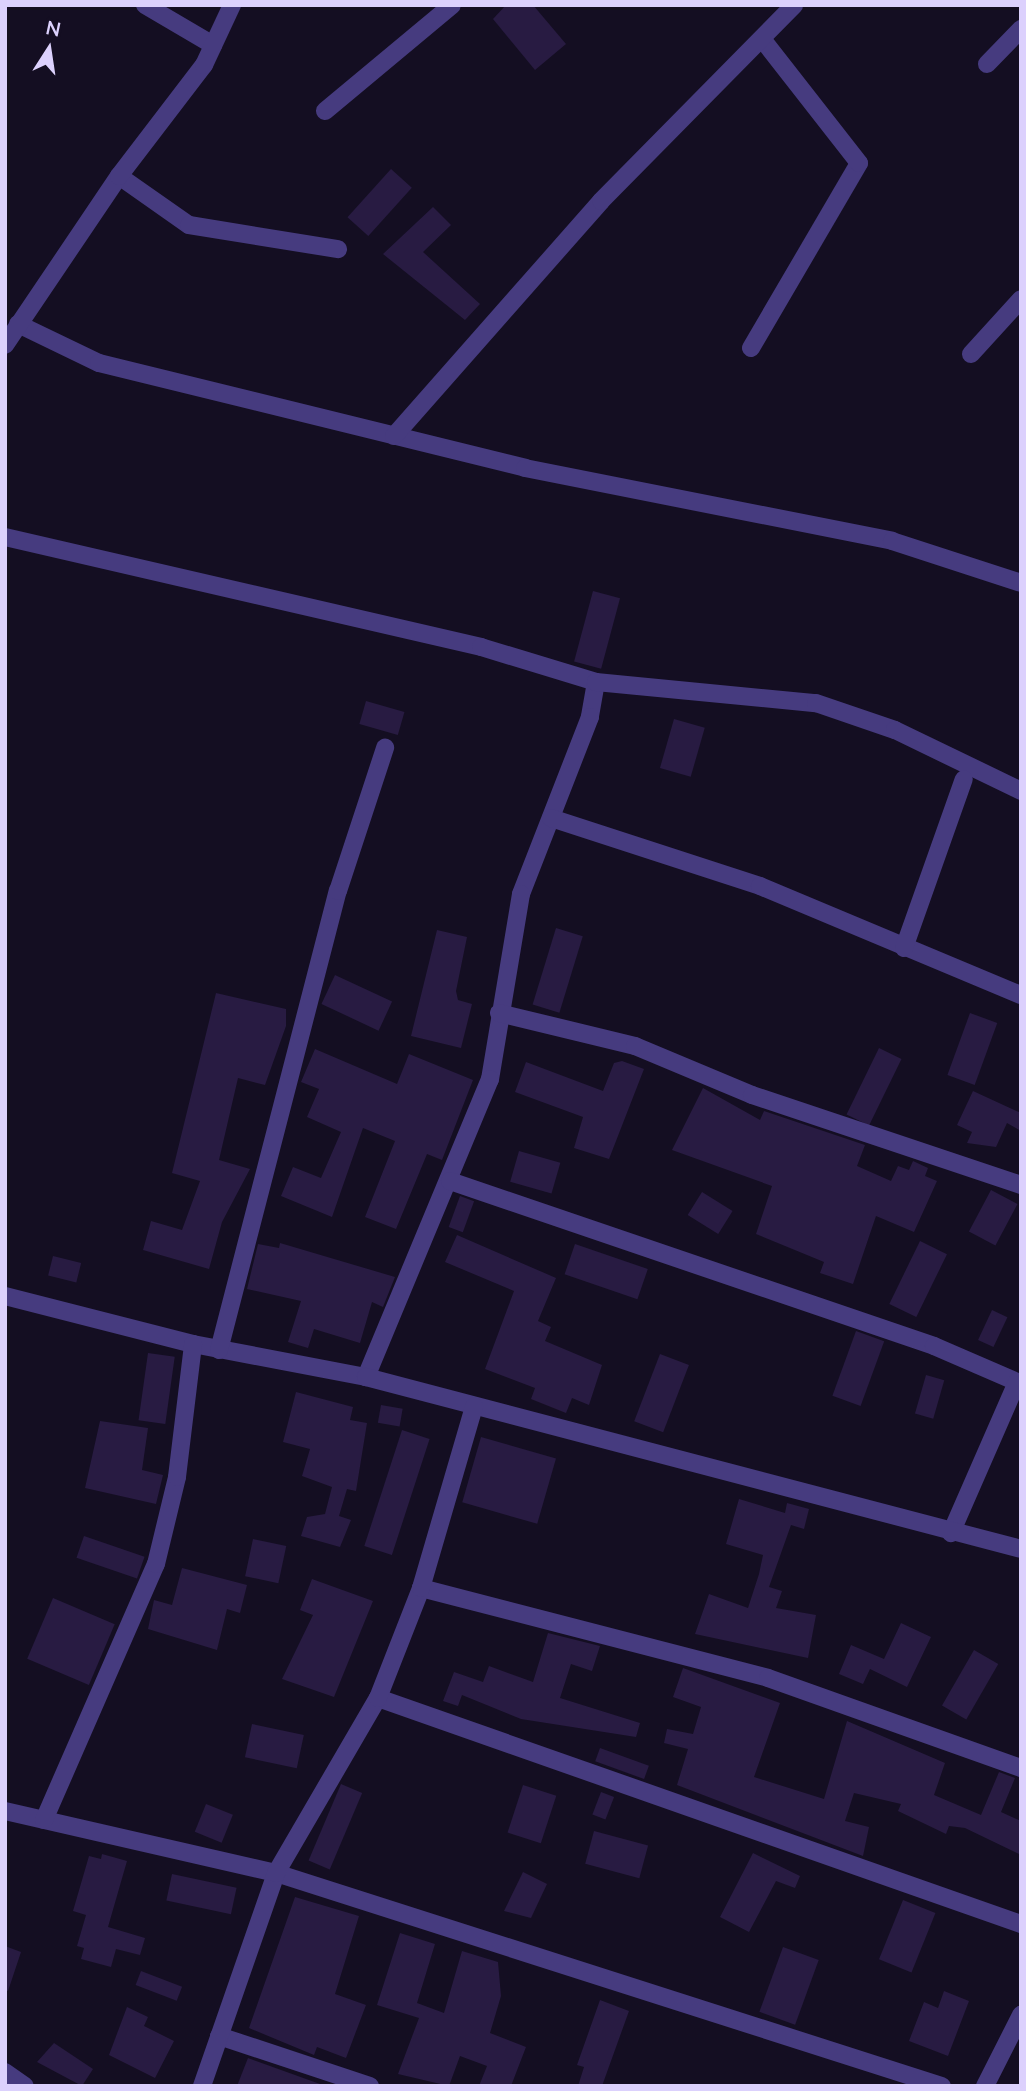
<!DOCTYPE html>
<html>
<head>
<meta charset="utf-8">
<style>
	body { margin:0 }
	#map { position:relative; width:1026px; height:2091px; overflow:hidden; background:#140e22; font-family:Lato,sans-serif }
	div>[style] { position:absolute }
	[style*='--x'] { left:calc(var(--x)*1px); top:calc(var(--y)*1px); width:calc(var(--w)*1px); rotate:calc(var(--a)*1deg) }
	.building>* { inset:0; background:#281b42; transform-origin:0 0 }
	.minor>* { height:18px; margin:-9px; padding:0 9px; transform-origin:9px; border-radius:9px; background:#463b7f }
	span { translate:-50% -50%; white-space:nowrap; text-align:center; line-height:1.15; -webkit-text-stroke:5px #140e22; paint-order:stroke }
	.frame { position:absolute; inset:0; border:7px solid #dcd1fd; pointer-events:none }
	.north { position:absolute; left:14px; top:14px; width:70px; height:70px; -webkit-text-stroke:5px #140e22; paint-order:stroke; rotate:12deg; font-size:19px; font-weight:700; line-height:28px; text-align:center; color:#dcd1fd }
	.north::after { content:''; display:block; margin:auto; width:24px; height:32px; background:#dcd1fd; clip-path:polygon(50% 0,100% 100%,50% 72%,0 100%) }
</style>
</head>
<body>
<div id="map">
	<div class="building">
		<i style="clip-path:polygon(506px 5px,533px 5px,566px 44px,535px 70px,493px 19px)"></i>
		<i style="left:391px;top:169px;width:28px;height:65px;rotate:42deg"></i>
		<i style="clip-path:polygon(433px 207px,451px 225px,423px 252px,480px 304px,465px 320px,383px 254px)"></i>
		<i style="left:593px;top:591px;width:28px;height:73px;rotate:15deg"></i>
		<i style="left:366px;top:701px;width:40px;height:24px;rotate:16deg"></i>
		<i style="left:674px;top:719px;width:32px;height:51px;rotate:16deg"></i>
		<i style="left:556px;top:928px;width:28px;height:80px;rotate:17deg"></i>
		<i style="clip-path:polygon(437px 930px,467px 937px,456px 991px,458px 1000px,472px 1004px,461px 1048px,411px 1036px)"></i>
		<i style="left:335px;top:975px;width:63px;height:32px;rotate:25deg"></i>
		<i style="clip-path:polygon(216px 993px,286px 1009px,286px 1026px,265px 1085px,238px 1078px,219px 1160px,250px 1169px,222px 1222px,209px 1269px,143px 1250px,151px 1221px,182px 1230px,200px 1181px,172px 1173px)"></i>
		<i style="left:970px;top:1013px;width:29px;height:66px;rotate:20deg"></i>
		<i style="left:879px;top:1048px;width:25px;height:74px;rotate:26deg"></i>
		<i style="clip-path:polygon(315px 1049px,397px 1084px,409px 1054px,473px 1080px,442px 1160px,427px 1154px,396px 1229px,365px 1217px,395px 1141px,363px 1128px,332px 1217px,281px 1196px,293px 1167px,321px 1178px,341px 1132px,307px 1117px,319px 1089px,301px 1082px)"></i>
		<i style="clip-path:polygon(622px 1061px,644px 1069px,609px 1159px,574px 1148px,583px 1117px,515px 1092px,526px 1062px,603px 1091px,614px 1063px)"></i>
		<i style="clip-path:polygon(703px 1088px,760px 1120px,764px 1111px,865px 1145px,857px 1166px,891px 1181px,898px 1166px,909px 1170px,913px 1161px,928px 1168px,925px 1176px,937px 1181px,914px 1232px,876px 1216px,853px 1284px,820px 1273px,824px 1262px,756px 1234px,772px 1186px,672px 1150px)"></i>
		<i style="clip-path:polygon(973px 1091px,1021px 1113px,1021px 1131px,1007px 1123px,996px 1147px,967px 1143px,972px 1132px,957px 1125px)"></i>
		<i style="left:519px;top:1151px;width:43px;height:32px;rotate:16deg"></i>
		<i style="left:991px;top:1190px;width:30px;height:47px;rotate:28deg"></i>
		<i style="left:702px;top:1192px;width:36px;height:27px;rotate:32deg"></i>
		<i style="left:460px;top:1196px;width:15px;height:33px;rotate:20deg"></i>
		<i style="clip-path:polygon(457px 1235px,556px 1278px,538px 1321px,551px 1327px,545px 1341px,602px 1365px,589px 1405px,572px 1398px,566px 1413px,531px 1399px,535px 1388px,485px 1369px,514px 1291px,445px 1262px)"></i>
		<i style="left:920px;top:1241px;width:30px;height:70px;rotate:26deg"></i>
		<i style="clip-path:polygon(280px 1243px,395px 1277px,383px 1307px,372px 1302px,360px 1343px,314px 1329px,308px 1348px,288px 1342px,301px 1301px,247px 1289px,258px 1244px,279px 1248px)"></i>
		<i style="left:575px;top:1244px;width:77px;height:32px;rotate:19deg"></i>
		<i style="left:53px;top:1256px;width:29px;height:20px;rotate:14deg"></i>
		<i style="left:992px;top:1310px;width:17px;height:33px;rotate:25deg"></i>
		<i style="left:856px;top:1331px;width:30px;height:69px;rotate:20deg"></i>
		<i style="left:148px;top:1353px;width:27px;height:68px;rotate:8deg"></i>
		<i style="left:660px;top:1354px;width:31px;height:72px;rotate:21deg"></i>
		<i style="left:926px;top:1375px;width:19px;height:40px;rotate:16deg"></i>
		<i style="clip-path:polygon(296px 1392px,353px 1407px,350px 1420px,367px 1423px,356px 1491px,347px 1489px,339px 1516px,351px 1520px,340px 1547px,301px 1536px,307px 1517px,325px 1514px,332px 1487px,302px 1476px,310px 1449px,283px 1442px)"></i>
		<i style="left:381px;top:1405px;width:22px;height:18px;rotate:10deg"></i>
		<i style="clip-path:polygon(100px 1421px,148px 1428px,142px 1470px,163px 1475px,156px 1504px,85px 1488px)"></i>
		<i style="left:402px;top:1430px;width:29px;height:122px;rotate:18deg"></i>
		<i style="left:481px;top:1437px;width:78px;height:68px;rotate:16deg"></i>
		<i style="clip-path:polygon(739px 1499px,785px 1513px,787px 1503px,809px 1509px,804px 1529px,791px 1525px,769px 1587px,782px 1591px,776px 1608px,816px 1615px,808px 1658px,695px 1634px,709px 1594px,748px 1608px,759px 1574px,763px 1555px,726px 1544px)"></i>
		<i style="left:84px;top:1536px;width:64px;height:23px;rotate:19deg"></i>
		<i style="left:253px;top:1539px;width:34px;height:38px;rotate:12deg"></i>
		<i style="clip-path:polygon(182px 1568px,247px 1585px,240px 1613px,227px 1609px,217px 1650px,148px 1629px,154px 1600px,172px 1605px)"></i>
		<i style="clip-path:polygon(312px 1579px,373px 1601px,334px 1697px,282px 1679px,313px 1615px,300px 1610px)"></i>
		<i style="left:53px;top:1598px;width:67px;height:66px;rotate:23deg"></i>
		<i style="clip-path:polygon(901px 1623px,931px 1637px,907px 1687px,870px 1669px,863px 1684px,839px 1674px,851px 1645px,884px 1659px)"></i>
		<i style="clip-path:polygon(548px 1633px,600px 1646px,592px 1671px,571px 1664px,560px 1698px,640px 1723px,636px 1737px,521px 1719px,462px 1695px,458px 1706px,443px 1701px,454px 1672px,483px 1682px,489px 1666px,533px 1682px)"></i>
		<i style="left:974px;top:1650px;width:28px;height:64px;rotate:30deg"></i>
		<i style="clip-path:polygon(683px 1668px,780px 1703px,754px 1777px,824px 1799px,847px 1721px,945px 1763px,934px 1795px,981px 1815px,999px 1772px,1015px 1778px,1001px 1812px,1021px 1821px,1021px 1855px,965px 1828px,949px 1826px,946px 1834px,898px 1811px,901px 1804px,854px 1793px,845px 1821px,869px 1827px,863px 1856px,677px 1785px,688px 1749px,664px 1743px,667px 1729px,693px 1734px,701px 1707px,673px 1697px)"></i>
		<i style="left:252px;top:1724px;width:53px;height:34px;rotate:12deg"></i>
		<i style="left:600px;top:1748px;width:52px;height:14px;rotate:20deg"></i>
		<i style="left:341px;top:1784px;width:23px;height:83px;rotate:23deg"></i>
		<i style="left:523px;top:1785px;width:35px;height:50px;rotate:18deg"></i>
		<i style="left:601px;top:1792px;width:14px;height:24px;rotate:21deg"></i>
		<i style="left:206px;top:1804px;width:29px;height:30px;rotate:22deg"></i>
		<i style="left:594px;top:1831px;width:56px;height:34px;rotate:15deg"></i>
		<i style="clip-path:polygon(753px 1853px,800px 1876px,795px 1888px,776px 1881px,749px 1932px,720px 1917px)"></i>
		<i style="clip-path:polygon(102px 1854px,127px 1861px,108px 1927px,145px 1938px,140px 1955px,116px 1949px,111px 1967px,81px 1959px,84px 1948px,77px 1946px,86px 1915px,73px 1911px,89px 1856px,101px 1859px)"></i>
		<i style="clip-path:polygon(523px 1872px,547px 1884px,531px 1918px,504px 1911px)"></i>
		<i style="left:172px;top:1874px;width:66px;height:27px;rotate:12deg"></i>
		<i style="clip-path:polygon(295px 1897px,359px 1916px,335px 1994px,366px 2005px,346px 2058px,317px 2047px,314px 2055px,249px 2028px)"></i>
		<i style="left:903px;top:1900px;width:35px;height:64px;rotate:22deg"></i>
		<i style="clip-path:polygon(400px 1933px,435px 1944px,417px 2003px,444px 2013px,462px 1951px,498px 1962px,501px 1996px,490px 2033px,526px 2047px,511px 2086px,479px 2086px,487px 2066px,460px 2056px,449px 2086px,398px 2074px,419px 2018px,377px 2005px)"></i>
		<i style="clip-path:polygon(5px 1946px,21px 1952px,8px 1991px,5px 1990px)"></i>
		<i style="left:783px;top:1947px;width:38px;height:69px;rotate:20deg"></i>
		<i style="left:141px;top:1971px;width:44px;height:15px;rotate:21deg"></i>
		<i style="clip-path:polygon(944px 1991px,969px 2001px,948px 2056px,909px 2041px,924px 2002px,938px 2008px)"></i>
		<i style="clip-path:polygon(600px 2000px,629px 2011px,602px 2086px,578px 2086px,584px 2067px,577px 2065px)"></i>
		<i style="clip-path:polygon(127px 2007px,148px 2017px,144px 2026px,174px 2041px,155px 2078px,109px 2055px)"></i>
		<i style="clip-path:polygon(54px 2043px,93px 2069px,82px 2086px,37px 2062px)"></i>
		<i style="clip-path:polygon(248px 2058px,320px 2084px,320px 2086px,237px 2086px)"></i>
	</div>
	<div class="minor">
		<i style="--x:145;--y:5;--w:79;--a:30.5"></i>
		<i style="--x:987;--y:64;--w:49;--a:-45.8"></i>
		<i style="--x:325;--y:111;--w:165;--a:-39.8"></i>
		<i style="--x:119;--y:176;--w:85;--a:35"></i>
		<i style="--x:189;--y:225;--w:151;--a:9.2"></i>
		<i style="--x:18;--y:324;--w:90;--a:25.7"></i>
		<i style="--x:99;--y:363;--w:439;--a:13.8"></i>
		<i style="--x:525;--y:468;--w:374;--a:11.2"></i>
		<i style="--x:892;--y:541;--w:136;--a:18"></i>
		<i style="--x:5;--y:345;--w:204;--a:-56"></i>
		<i style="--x:119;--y:176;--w:140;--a:-52.6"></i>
		<i style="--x:204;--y:65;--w:66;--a:-65"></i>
		<i style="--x:751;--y:348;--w:214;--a:-59.7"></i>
		<i style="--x:859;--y:163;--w:157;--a:-128"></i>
		<i style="--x:971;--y:354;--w:74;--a:-47.7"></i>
		<i style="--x:394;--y:436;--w:313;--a:-48.6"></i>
		<i style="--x:601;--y:201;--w:275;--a:-45.4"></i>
		<i style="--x:5;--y:537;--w:489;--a:13"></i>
		<i style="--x:481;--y:647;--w:120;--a:16.9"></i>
		<i style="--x:596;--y:682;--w:36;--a:100"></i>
		<i style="--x:590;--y:717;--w:190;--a:111.3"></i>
		<i style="--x:521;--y:894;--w:188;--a:99.5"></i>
		<i style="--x:490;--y:1079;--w:323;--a:112.6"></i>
		<i style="--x:596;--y:682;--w:221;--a:5.5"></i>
		<i style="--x:816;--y:703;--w:83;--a:18.9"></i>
		<i style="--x:895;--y:730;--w:140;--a:25.8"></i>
		<i style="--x:551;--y:818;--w:220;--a:18"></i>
		<i style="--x:760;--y:886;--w:283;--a:22.7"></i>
		<i style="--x:904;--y:948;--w:179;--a:-70.5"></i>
		<i style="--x:499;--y:1013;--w:140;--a:13.6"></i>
		<i style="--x:635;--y:1046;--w:127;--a:22.7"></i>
		<i style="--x:752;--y:1095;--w:284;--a:18.5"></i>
		<i style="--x:450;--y:1181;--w:511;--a:18.82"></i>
		<i style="--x:934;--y:1346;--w:90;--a:23.4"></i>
		<i style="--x:1017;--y:1382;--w:165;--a:113.6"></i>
		<i style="--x:5;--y:1296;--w:194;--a:14.3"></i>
		<i style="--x:193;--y:1344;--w:176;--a:10.8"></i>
		<i style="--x:366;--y:1377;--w:677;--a:14.71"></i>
		<i style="--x:219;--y:1350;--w:474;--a:-75.5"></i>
		<i style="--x:338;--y:891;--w:151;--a:-71.8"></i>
		<i style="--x:421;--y:1588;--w:358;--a:14.5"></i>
		<i style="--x:768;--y:1678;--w:269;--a:19.6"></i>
		<i style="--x:378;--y:1698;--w:682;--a:19.37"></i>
		<i style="--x:5;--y:1811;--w:278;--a:12.9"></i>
		<i style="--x:276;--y:1873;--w:699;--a:17.74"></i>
		<i style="--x:44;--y:1820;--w:279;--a:-66.4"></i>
		<i style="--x:156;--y:1564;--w:89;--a:-76.4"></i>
		<i style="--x:177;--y:1477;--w:134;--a:-83.1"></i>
		<i style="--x:219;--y:2036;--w:159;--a:18.3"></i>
		<i style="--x:5;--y:2072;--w:24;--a:35"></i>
		<i style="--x:202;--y:2086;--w:225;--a:-70.8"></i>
		<i style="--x:276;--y:1873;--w:203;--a:-59.8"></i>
		<i style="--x:378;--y:1698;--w:118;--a:-68.6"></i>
		<i style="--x:421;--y:1588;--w:189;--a:-73.7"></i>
		<i style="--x:985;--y:2086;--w:80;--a:-63.1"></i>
	</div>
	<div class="frame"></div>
	<div class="north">N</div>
</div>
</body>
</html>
